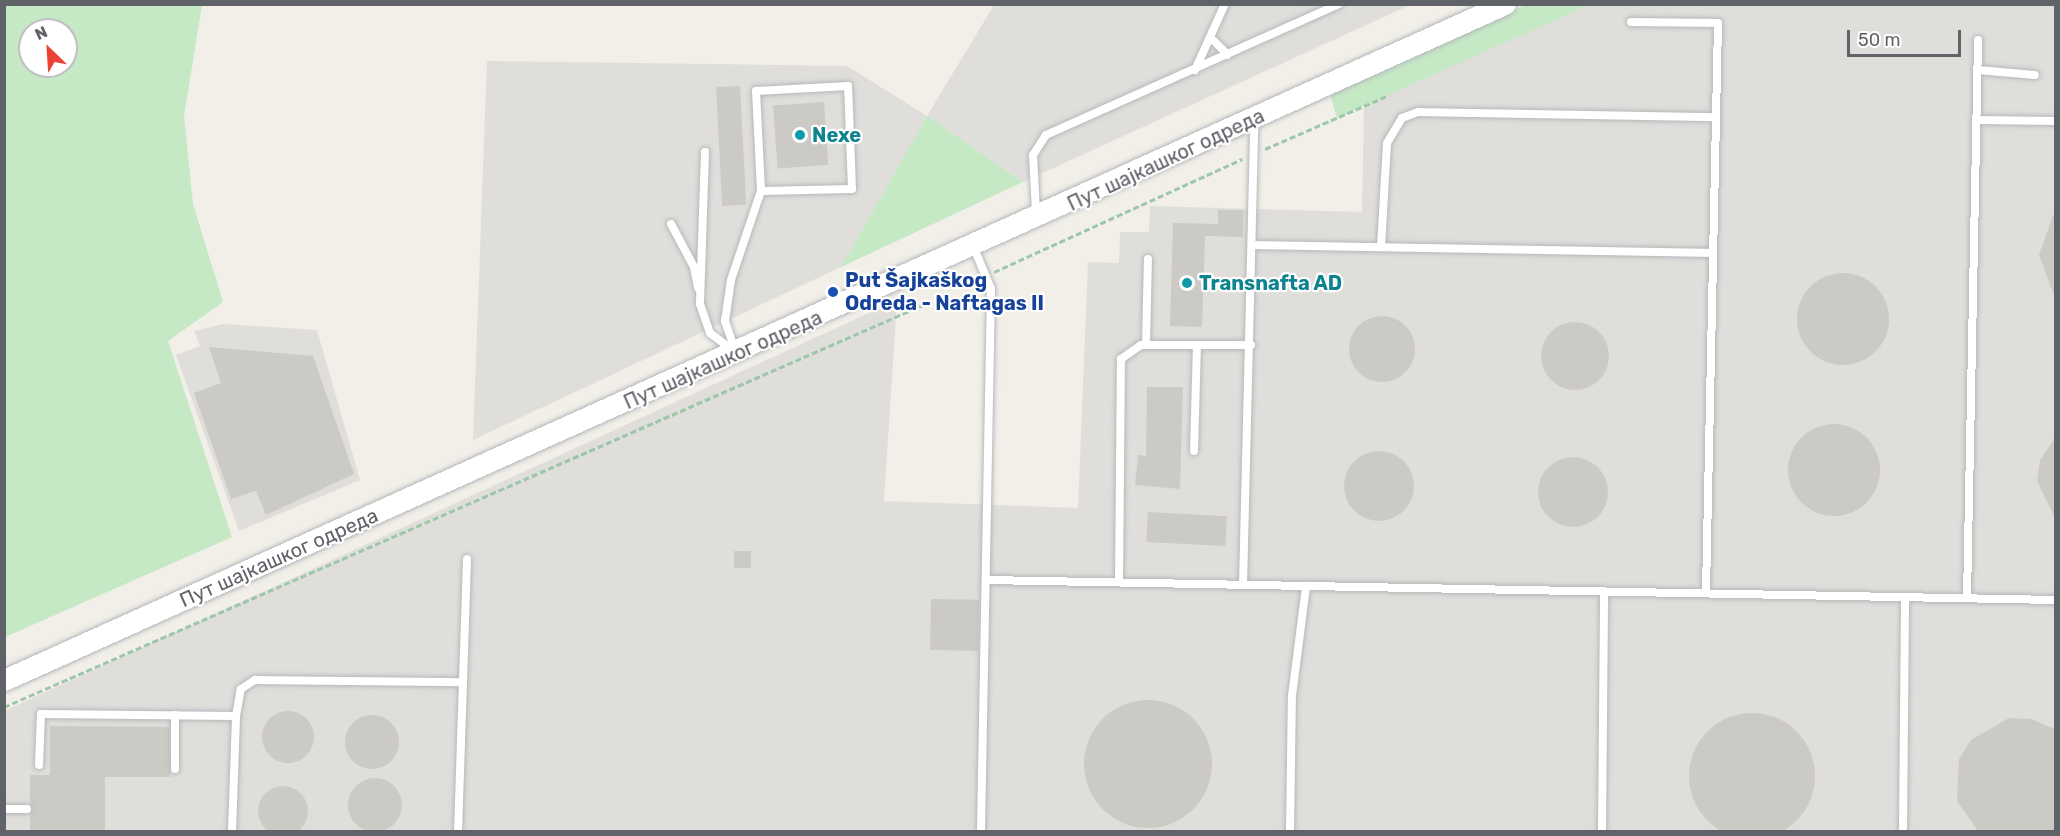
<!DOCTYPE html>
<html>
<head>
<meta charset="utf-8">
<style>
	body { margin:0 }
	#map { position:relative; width:2060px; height:836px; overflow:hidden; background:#f1efe8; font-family:Rubik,sans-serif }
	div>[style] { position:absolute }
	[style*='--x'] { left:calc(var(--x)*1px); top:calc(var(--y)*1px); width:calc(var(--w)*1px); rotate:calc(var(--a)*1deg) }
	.industrial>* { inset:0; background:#e0deda }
	.green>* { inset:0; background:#c5e8c5 }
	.building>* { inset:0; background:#cccac5; transform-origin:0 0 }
	.round { border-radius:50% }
	.path>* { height:3px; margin-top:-1.5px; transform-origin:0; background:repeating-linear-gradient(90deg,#9cc7a9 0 6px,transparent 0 9px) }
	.roads { filter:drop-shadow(0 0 2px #b5b8bc) drop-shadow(0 0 2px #b5b8bc) }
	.lane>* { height:8px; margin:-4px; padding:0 4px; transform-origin:4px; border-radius:4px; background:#fff }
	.secondary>* { height:21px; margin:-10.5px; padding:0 10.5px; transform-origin:10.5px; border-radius:10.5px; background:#fff }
	.dots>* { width:16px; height:16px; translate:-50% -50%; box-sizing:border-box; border:3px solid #fff; border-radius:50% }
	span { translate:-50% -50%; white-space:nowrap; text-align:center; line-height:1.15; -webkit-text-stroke:4.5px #fff; paint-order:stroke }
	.culture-label { font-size:20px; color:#0d838f; font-weight:700 }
	.left { translate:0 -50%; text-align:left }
	.street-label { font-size:20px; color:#5f6368 }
	.transit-label { font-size:20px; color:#164399; font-weight:700 }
	.frame { position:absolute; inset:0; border:6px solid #5f6368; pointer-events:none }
	.north { position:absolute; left:18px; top:18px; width:60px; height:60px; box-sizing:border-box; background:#fff; border:2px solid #bfc1c3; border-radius:50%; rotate:335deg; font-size:16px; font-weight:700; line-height:24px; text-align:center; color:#5f6368 }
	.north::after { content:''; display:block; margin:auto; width:21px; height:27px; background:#ea4335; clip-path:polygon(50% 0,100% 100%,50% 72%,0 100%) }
	.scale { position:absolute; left:1847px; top:30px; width:114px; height:27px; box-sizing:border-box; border:3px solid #5f6368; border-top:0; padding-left:8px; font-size:18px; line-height:21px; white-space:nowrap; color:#5f6368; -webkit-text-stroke:4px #fff; paint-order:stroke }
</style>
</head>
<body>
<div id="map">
	<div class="industrial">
		<i style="clip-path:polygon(994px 5px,1410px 5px,1023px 182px,927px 116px,841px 267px,473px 440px,487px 61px,847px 66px,927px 116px)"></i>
		<i style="clip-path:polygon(1589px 5px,2055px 5px,2055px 831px,5px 831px,4px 711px,897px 300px,884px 501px,1078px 508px,1088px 262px,1119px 263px,1120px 232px,1149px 232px,1150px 206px,1362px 212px,1364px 104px)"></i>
		<i style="clip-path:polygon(224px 324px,317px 330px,360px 480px,239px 531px,176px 355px,200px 346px,194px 331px)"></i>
	</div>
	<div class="green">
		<i style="clip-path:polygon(evenodd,5px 4px,202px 5px,184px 116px,193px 204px,223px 302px,168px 341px,232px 537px,5px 637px,5px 4px,30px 30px,66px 30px,66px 66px,30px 66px,30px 30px)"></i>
		<i style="clip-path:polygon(1526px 5px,1589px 5px,1337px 118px,1329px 91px)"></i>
		<i style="clip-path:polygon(927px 116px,1023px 182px,841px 267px)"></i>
	</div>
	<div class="building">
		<i style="left:740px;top:86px;width:119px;height:24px;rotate:87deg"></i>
		<i style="left:824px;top:102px;width:63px;height:51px;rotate:86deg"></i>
		<i style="clip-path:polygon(1218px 210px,1243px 210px,1243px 237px,1205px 236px,1202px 327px,1170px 326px,1173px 223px,1218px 224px)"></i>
		<i style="clip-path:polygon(2055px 210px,2055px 298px,2039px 255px)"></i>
		<i class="round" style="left:1797px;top:273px;width:92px;height:92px"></i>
		<i class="round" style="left:1349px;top:316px;width:66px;height:66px"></i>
		<i class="round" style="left:1541px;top:322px;width:68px;height:68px"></i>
		<i style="clip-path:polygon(209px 347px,313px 356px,354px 474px,266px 515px,256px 491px,231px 499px,194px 393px,221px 383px)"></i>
		<i style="clip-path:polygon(1147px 387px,1183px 387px,1180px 489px,1135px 485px,1138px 455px,1146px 456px)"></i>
		<i class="round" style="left:1788px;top:424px;width:92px;height:92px"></i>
		<i style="clip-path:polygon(2055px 438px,2055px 518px,2037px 481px,2040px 460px)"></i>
		<i class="round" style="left:1344px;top:451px;width:70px;height:70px"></i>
		<i class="round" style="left:1538px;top:457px;width:70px;height:70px"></i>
		<i style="left:1148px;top:512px;width:79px;height:30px;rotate:3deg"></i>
		<i style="left:734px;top:551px;width:17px;height:17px"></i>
		<i style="left:931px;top:599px;width:48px;height:51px;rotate:1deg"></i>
		<i class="round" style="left:1084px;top:700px;width:128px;height:128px"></i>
		<i class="round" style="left:262px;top:711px;width:52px;height:52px"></i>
		<i class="round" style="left:1689px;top:713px;width:126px;height:126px"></i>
		<i class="round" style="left:345px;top:715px;width:54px;height:54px"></i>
		<i style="clip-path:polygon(2009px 718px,2031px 719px,2055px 729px,2055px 831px,1978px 831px,1957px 801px,1959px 759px,1971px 740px)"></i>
		<i style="clip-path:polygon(50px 726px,169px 727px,170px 777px,105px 777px,105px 831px,30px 831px,30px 775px,50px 775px)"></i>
		<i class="round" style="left:348px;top:778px;width:54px;height:54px"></i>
		<i class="round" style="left:258px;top:786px;width:50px;height:50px"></i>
	</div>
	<div class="path">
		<i style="--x:1265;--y:149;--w:135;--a:-23.5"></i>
		<i style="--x:994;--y:272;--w:273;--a:-24.5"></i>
		<i style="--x:4;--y:707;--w:1005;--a:-23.63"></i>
	</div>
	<div class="roads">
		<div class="lane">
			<i style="--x:1631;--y:22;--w:87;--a:0.7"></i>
			<i style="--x:1718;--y:23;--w:570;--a:91.21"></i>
			<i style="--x:1210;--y:37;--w:25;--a:45"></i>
			<i style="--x:1195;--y:70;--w:72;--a:-65.6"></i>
			<i style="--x:1978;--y:70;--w:57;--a:5"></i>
			<i style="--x:1978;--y:120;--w:78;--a:0.7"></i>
			<i style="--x:705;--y:152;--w:152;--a:91.9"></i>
			<i style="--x:700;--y:304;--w:31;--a:71"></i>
			<i style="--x:710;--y:333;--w:26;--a:37"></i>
			<i style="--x:1036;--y:212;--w:57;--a:-93"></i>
			<i style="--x:1033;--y:155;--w:24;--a:-57"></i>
			<i style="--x:1046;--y:135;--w:321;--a:-24.1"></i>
			<i style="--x:671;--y:224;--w:49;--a:61.9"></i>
			<i style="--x:694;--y:267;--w:21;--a:79"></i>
			<i style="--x:1255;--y:245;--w:457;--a:1"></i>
			<i style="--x:1381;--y:247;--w:104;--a:-86.7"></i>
			<i style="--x:1387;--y:143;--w:29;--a:-59"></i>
			<i style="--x:1402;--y:118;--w:17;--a:-21"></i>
			<i style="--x:1418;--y:112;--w:296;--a:1"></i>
			<i style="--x:974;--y:248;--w:44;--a:67.5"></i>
			<i style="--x:991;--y:289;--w:543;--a:91.06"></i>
			<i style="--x:1146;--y:345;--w:86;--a:-88.7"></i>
			<i style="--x:735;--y:350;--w:31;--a:-109"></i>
			<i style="--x:725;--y:321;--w:41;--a:-81.7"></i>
			<i style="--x:731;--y:280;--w:94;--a:-71.4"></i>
			<i style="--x:761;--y:191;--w:91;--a:-1.3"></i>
			<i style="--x:852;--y:189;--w:103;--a:-92.2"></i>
			<i style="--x:848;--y:86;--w:92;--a:176.9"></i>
			<i style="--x:756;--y:91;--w:100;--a:87.1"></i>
			<i style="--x:1194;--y:451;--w:106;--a:-88.4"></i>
			<i style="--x:986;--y:580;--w:1070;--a:1.07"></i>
			<i style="--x:1119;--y:582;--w:223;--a:-89.5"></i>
			<i style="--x:1121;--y:359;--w:24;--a:-35"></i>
			<i style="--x:1141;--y:345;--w:110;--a:0"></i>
			<i style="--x:1243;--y:585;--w:466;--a:-88.6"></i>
			<i style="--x:1967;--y:598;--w:558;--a:-88.87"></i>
			<i style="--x:39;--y:765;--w:51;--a:-87.8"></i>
			<i style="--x:41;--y:714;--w:195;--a:0.6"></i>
			<i style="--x:236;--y:716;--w:27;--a:-80"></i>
			<i style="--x:241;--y:689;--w:17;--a:-33"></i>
			<i style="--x:255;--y:680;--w:208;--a:0.6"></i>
			<i style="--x:175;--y:769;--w:54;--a:-90"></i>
			<i style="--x:4;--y:809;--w:23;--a:0"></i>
			<i style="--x:232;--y:832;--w:116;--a:-88"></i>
			<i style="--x:458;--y:832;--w:273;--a:-88.1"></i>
			<i style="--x:1290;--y:832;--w:136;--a:-89.2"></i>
			<i style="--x:1292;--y:696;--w:111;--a:-82.7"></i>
			<i style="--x:1602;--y:832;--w:241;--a:-89.5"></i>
			<i style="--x:1903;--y:832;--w:235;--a:-89.5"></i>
		</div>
		<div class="secondary">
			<i style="--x:4;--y:680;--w:1646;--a:-24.25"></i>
		</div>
	</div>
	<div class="dots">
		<i style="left:800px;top:135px;background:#0f9aa8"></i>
		<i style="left:1187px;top:283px;background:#0f9aa8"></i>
		<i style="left:833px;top:292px;background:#1a4fb4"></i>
	</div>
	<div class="culture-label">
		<span class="left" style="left:812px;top:135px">Nexe</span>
		<span class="left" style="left:1199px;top:283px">Transnafta AD</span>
	</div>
	<div class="street-label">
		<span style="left:1166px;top:160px;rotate:-25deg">Пут шајкашког одреда</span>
		<span style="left:723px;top:360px;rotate:-24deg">Пут шајкашког одреда</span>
		<span style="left:279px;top:558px;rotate:-24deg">Пут шајкашког одреда</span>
	</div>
	<div class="transit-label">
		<span class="left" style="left:845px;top:292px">Put Šajkaškog<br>Odreda - Naftagas II</span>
	</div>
	<div class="frame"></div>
	<div class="north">N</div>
	<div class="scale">50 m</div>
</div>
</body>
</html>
